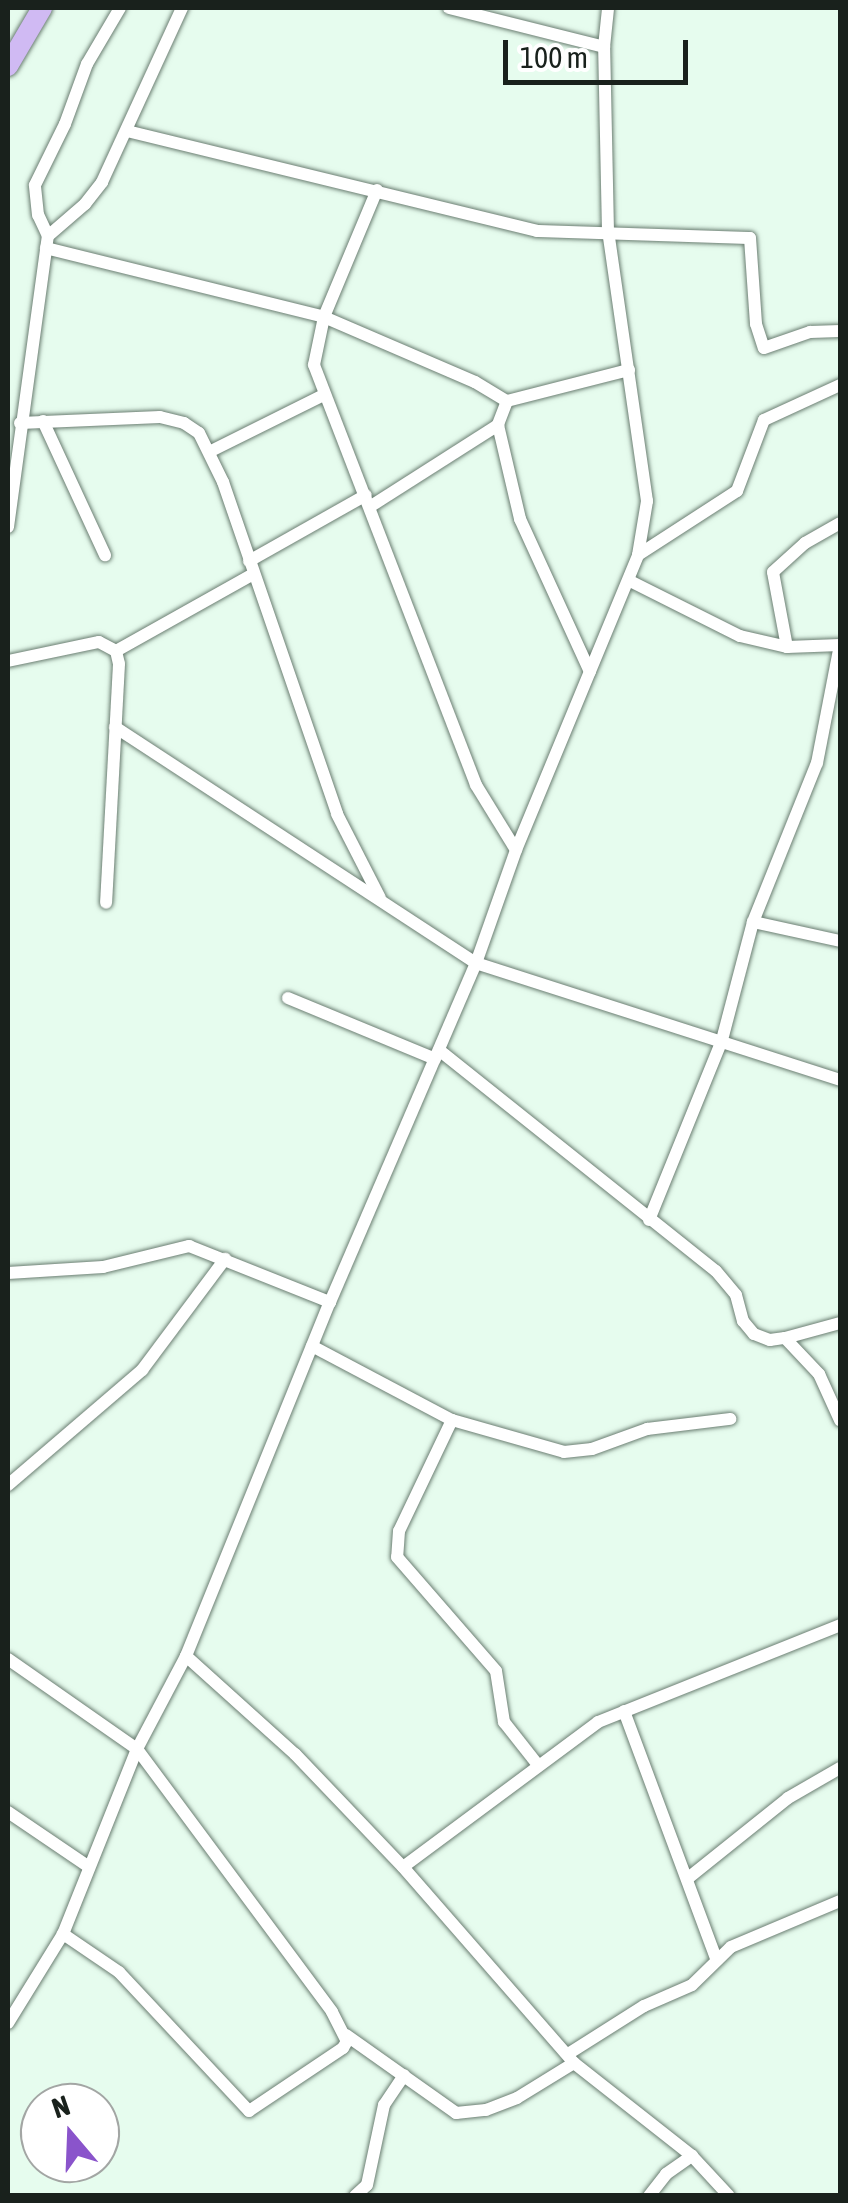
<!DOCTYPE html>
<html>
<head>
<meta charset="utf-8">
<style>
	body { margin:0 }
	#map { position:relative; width:848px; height:2203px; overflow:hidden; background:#e6fcee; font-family:"Asap Condensed",sans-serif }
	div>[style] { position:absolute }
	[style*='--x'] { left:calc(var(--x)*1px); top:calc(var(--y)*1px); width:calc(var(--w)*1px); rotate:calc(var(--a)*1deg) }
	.roads { filter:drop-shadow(0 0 2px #6b7e72) drop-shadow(0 0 2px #6b7e72) }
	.minor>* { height:12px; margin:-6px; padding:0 6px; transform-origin:6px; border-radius:6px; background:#fff }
	.trunk>* { height:20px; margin:-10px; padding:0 10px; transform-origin:10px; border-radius:10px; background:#d0baf3 }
	span { translate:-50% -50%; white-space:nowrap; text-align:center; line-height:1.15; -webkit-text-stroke:10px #fff; paint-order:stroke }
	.frame { position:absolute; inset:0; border:10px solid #19211c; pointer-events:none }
	.north { position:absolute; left:20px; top:2083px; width:100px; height:100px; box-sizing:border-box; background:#fff; border:2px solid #a3a6a4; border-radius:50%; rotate:341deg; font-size:28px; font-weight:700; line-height:40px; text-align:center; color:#19211c }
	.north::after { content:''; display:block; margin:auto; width:35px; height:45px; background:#8a54cb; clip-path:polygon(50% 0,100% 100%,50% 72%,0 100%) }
	.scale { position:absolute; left:503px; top:40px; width:185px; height:45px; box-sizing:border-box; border:5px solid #19211c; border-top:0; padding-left:12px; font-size:30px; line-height:35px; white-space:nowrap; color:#19211c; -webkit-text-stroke:8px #fff; paint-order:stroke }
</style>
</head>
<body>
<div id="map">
	<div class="roads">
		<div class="minor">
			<i style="--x:449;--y:8;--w:160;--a:14.1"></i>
			<i style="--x:127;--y:131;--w:422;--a:13.7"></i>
			<i style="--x:537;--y:231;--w:213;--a:1.9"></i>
			<i style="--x:750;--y:238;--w:86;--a:86"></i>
			<i style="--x:756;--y:324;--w:25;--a:72"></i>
			<i style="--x:764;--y:348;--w:49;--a:-19.2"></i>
			<i style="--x:810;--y:332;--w:30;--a:-2"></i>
			<i style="--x:377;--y:190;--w:138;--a:112.7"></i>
			<i style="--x:324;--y:317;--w:49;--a:101.8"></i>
			<i style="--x:314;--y:365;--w:450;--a:68.9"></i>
			<i style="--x:476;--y:785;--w:76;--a:58.4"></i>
			<i style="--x:48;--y:236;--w:49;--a:-40.9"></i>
			<i style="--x:85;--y:204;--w:28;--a:-52"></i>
			<i style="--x:102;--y:182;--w:192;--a:-65.3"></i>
			<i style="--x:46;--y:248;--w:286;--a:13.9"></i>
			<i style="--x:324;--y:317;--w:164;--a:23.3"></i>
			<i style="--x:475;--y:382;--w:37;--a:31"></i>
			<i style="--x:507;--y:401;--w:126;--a:-14.3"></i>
			<i style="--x:507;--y:401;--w:26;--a:111"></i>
			<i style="--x:498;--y:425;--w:97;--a:76.8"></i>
			<i style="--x:520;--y:519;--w:168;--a:65.4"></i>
			<i style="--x:43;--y:421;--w:148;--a:65.2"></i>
			<i style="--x:20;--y:423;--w:140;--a:-2.5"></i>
			<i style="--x:160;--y:417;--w:25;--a:14"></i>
			<i style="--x:184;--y:423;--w:18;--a:34"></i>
			<i style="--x:199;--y:433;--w:55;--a:63.9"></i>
			<i style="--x:223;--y:482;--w:351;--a:71"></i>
			<i style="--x:337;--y:814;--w:94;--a:62.9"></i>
			<i style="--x:211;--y:451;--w:126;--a:-26.4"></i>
			<i style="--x:371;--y:506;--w:151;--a:-32.5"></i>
			<i style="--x:8;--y:527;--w:294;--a:-82.2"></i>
			<i style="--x:48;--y:236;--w:23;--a:-115"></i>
			<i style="--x:38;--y:215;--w:30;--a:-96"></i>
			<i style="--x:35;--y:185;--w:68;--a:-63.8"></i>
			<i style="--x:65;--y:124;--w:64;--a:-69.9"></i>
			<i style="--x:87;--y:64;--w:65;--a:-59.5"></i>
			<i style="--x:638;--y:555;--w:118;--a:-32.9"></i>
			<i style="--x:737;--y:491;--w:76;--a:-69.2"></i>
			<i style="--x:764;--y:420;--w:84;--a:-24.7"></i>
			<i style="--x:249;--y:561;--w:134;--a:-29.4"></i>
			<i style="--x:630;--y:581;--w:123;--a:26.6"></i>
			<i style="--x:740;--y:636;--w:48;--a:13.2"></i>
			<i style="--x:787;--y:647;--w:53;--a:-2.2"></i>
			<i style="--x:787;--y:647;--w:76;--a:-100.6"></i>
			<i style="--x:773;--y:572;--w:43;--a:-42.2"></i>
			<i style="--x:805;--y:543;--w:40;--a:-29.7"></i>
			<i style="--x:116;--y:651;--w:157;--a:-29.3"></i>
			<i style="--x:8;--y:661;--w:93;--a:-11.8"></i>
			<i style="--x:99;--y:642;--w:19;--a:28"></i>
			<i style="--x:116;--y:651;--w:13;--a:77"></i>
			<i style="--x:119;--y:664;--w:239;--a:93.1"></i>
			<i style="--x:115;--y:727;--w:431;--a:33.2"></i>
			<i style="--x:476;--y:963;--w:382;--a:17.8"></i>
			<i style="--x:753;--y:922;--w:89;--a:12.3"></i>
			<i style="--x:288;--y:998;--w:159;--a:22.5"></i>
			<i style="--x:439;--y:1050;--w:354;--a:38.6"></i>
			<i style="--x:716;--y:1271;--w:31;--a:50"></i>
			<i style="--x:736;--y:1295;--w:27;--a:75"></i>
			<i style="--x:743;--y:1321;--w:17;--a:50"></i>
			<i style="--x:754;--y:1334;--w:17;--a:21"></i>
			<i style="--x:770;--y:1340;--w:15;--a:-8"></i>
			<i style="--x:785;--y:1338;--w:57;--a:-15.3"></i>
			<i style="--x:649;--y:1220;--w:194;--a:-67.9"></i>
			<i style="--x:722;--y:1040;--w:122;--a:-75.3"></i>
			<i style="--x:753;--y:922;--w:171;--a:-68.1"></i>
			<i style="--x:817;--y:763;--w:120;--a:-79"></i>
			<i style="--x:8;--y:1273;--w:95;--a:-3.6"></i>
			<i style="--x:103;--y:1267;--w:89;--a:-13.7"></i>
			<i style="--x:189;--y:1246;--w:152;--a:21.7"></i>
			<i style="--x:785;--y:1338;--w:50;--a:46.6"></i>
			<i style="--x:819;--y:1374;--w:51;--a:65.5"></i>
			<i style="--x:312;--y:1346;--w:158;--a:27.9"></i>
			<i style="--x:452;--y:1420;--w:116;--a:15.9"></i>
			<i style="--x:564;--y:1452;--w:28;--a:-6"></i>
			<i style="--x:592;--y:1449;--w:59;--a:-20"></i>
			<i style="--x:647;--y:1429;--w:84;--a:-6.9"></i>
			<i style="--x:452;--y:1420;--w:123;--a:115.5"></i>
			<i style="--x:399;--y:1531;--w:26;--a:94"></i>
			<i style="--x:397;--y:1557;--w:151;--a:49"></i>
			<i style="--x:496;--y:1671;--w:52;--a:81.1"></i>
			<i style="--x:504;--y:1722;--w:55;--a:51.7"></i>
			<i style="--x:8;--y:1485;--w:177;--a:-40.6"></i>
			<i style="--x:142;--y:1370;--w:139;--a:-53.2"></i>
			<i style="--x:186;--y:1656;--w:147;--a:42"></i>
			<i style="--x:295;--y:1754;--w:156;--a:46.3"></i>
			<i style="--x:403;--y:1867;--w:260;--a:48.9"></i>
			<i style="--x:574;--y:2063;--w:150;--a:38.2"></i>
			<i style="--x:692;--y:2156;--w:54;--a:47.2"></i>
			<i style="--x:8;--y:1659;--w:157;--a:34.9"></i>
			<i style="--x:137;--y:1749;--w:327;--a:53.4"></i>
			<i style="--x:332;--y:2012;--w:33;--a:63"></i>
			<i style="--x:347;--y:2041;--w:8;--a:120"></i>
			<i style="--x:343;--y:2048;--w:113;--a:146.2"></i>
			<i style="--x:249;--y:2111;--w:190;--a:-133.1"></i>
			<i style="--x:119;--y:1972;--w:68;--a:-145.8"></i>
			<i style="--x:624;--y:1711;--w:264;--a:69.6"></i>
			<i style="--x:8;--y:1812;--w:98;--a:34.2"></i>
			<i style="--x:403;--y:1867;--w:243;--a:-36.6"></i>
			<i style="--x:598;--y:1722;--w:261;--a:-21.8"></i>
			<i style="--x:687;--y:1879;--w:129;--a:-38.7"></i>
			<i style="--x:788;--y:1798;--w:60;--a:-30"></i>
			<i style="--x:8;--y:2023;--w:105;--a:-58.3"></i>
			<i style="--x:63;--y:1934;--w:199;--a:-68.2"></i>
			<i style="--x:137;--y:1749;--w:105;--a:-62.2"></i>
			<i style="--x:186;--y:1656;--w:382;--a:-67.9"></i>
			<i style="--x:330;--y:1302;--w:369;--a:-66.7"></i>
			<i style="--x:476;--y:963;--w:120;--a:-70.5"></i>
			<i style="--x:516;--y:850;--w:319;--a:-67.5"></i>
			<i style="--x:638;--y:555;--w:55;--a:-80.5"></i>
			<i style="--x:647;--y:501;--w:272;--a:-98.2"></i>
			<i style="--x:608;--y:232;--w:185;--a:-91.2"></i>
			<i style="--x:604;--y:47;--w:39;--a:-84"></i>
			<i style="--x:346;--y:2035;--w:135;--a:35.3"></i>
			<i style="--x:456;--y:2113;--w:30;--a:-6"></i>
			<i style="--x:486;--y:2110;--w:33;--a:-21"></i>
			<i style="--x:517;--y:2098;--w:67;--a:-31.6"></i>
			<i style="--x:568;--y:2054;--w:90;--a:-32.3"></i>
			<i style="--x:644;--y:2006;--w:52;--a:-23.6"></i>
			<i style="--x:692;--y:1985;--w:54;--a:-44.3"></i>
			<i style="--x:731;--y:1947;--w:118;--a:-22.9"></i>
			<i style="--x:355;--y:2196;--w:16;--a:-43"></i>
			<i style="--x:367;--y:2185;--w:82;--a:-78"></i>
			<i style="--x:384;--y:2105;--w:36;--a:-56"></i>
			<i style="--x:649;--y:2196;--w:28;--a:-52"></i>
			<i style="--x:666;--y:2174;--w:32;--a:-35"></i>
		</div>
		<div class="trunk">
			<i style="--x:8;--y:66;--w:67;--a:-59.6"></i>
		</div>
	</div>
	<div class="frame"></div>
	<div class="north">N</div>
	<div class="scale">100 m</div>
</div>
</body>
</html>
